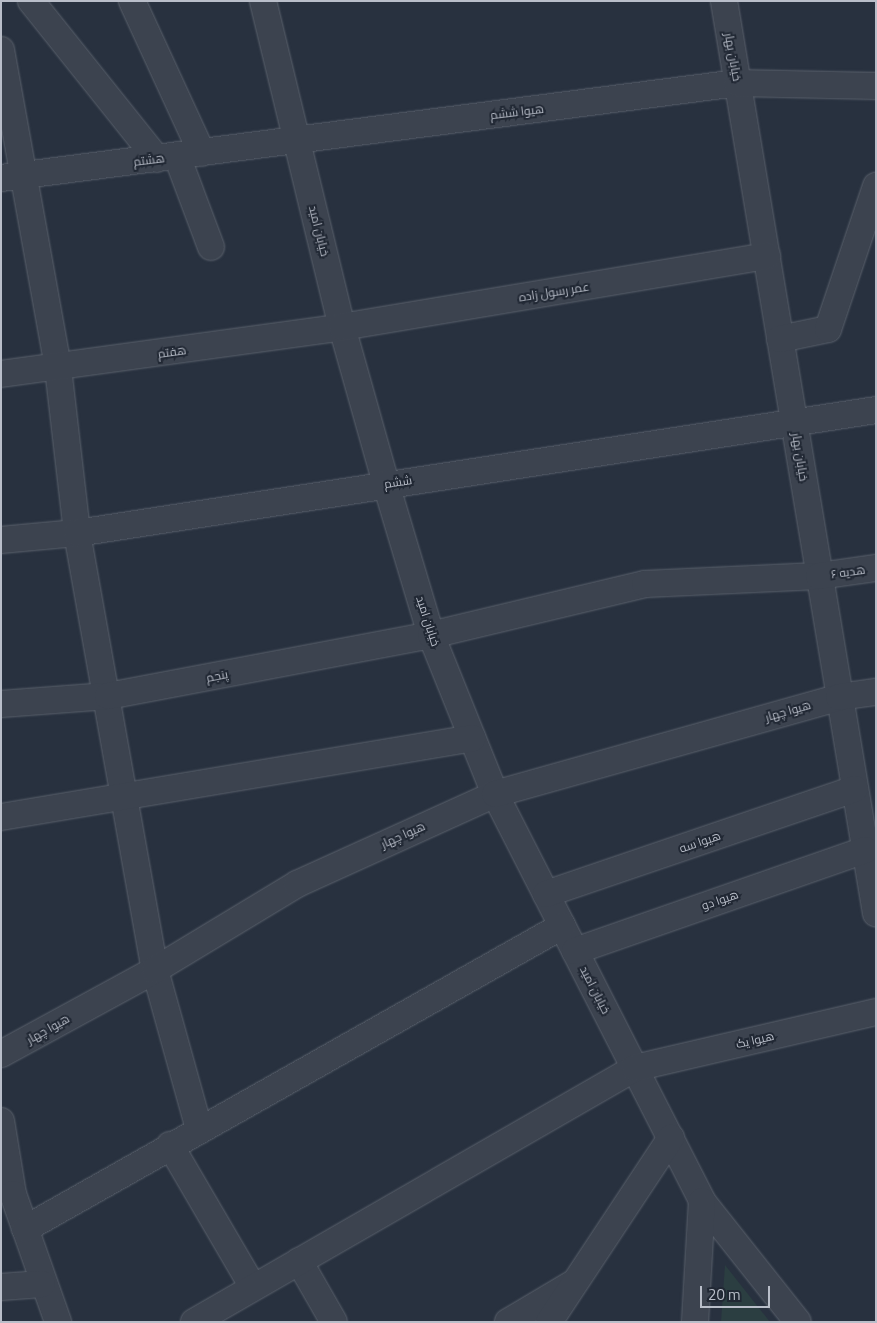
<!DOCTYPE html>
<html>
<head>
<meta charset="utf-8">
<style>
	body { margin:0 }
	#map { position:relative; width:877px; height:1323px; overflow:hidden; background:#28313f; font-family:"Titillium Web",Cairo,sans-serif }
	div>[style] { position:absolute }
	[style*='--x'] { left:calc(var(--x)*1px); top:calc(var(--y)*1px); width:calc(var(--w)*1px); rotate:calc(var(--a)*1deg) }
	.green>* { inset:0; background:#2b3e41 }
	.roads { filter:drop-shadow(0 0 1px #5a616c) drop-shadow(0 0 1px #5a616c) }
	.minor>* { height:26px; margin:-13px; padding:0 13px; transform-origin:13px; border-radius:13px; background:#3c434f }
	span { translate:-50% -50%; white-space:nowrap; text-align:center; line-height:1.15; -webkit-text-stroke:4px #212834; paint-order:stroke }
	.street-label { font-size:12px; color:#b9bec9 }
	.frame { position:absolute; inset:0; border:2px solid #b9bec9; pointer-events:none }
	.scale { position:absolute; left:700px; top:1286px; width:70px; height:22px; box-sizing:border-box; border:2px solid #b9bec9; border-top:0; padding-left:6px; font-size:15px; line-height:18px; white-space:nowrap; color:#b9bec9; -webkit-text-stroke:4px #212834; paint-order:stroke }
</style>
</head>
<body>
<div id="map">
	<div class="green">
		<i style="clip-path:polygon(725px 1265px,770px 1322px,721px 1322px)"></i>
	</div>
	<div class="roads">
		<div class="minor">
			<i style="--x:31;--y:1;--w:202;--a:51.4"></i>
			<i style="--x:132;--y:1;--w:167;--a:65.3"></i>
			<i style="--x:263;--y:1;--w:335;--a:76.4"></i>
			<i style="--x:342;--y:327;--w:163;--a:74.3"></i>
			<i style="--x:386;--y:484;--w:158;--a:73.4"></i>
			<i style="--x:431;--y:635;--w:171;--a:68.1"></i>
			<i style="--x:495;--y:794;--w:457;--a:63"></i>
			<i style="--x:702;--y:1201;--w:154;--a:51.6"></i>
			<i style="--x:724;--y:1;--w:925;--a:80.54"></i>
			<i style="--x:1;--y:50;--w:323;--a:79.8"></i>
			<i style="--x:58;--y:368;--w:166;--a:83.4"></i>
			<i style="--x:77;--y:533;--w:444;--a:79.9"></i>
			<i style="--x:155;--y:970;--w:165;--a:74.5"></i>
			<i style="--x:177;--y:156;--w:97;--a:69.5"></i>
			<i style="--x:1;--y:178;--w:742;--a:-7.35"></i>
			<i style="--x:737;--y:83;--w:139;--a:1.2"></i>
			<i style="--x:780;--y:339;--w:49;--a:-11.8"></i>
			<i style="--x:828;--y:329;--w:151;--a:-71.4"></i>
			<i style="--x:1;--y:374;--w:344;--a:-7.8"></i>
			<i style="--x:342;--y:327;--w:431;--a:-9.5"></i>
			<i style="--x:1;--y:540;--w:76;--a:-5.3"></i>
			<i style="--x:77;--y:533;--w:808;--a:-8.75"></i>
			<i style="--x:1;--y:704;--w:107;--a:-4.3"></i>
			<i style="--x:108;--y:696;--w:329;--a:-10.7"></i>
			<i style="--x:431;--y:635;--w:220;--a:-13.4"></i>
			<i style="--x:645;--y:584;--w:174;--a:-2.6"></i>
			<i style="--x:819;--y:576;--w:58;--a:-8"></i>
			<i style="--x:1;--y:817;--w:478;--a:-9.5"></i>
			<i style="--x:546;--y:894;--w:326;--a:-18.8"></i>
			<i style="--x:575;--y:951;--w:307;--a:-19.2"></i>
			<i style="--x:1;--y:1054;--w:175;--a:-28.6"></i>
			<i style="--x:155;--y:970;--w:166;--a:-31.2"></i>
			<i style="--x:297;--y:884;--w:217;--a:-24.4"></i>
			<i style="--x:495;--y:794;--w:357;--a:-15.7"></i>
			<i style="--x:839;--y:697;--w:37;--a:-8"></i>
			<i style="--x:1;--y:1121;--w:74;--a:80.7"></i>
			<i style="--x:13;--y:1194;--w:136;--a:70.6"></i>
			<i style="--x:170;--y:1145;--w:164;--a:59.7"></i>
			<i style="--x:25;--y:1229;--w:617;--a:-29.43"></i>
			<i style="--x:299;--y:1261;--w:70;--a:60.2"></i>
			<i style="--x:1;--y:1287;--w:41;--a:-4.2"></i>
			<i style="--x:194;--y:1322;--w:509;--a:-29.94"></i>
			<i style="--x:635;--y:1068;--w:247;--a:-13.1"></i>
			<i style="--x:508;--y:1322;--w:74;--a:-30.7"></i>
			<i style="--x:549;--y:1322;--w:221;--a:-56.5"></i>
			<i style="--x:695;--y:1322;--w:121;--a:-86.7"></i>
		</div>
	</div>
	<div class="street-label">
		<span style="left:733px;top:57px;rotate:80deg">خیابان بهار</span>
		<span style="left:517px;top:112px;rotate:-7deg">هیوا ششم</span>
		<span style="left:149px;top:160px;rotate:-7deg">هشتم</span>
		<span style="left:319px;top:231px;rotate:76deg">خیابان امید</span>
		<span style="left:554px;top:292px;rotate:-9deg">عمر رسول زاده</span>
		<span style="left:172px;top:352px;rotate:-8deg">هفتم</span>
		<span style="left:800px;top:457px;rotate:81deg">خیابان بهار</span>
		<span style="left:398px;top:482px;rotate:-9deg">ششم</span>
		<span style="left:848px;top:572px;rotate:-8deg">هدیه ۶</span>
		<span style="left:428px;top:621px;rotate:72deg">خیابان امید</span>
		<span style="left:217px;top:676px;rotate:-11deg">پنجم</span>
		<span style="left:788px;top:711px;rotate:-16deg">هیوا چهار</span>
		<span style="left:403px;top:835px;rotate:-24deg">هیوا چهار</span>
		<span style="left:700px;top:842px;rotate:-19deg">هیوا سه</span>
		<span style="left:720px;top:900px;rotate:-19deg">هیوا دو</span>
		<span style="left:595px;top:990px;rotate:63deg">خیابان امید</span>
		<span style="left:48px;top:1029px;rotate:-29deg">هیوا چهار</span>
		<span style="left:755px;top:1040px;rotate:-13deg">هیوا یک</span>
	</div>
	<div class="frame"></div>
	<div class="scale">20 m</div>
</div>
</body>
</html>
